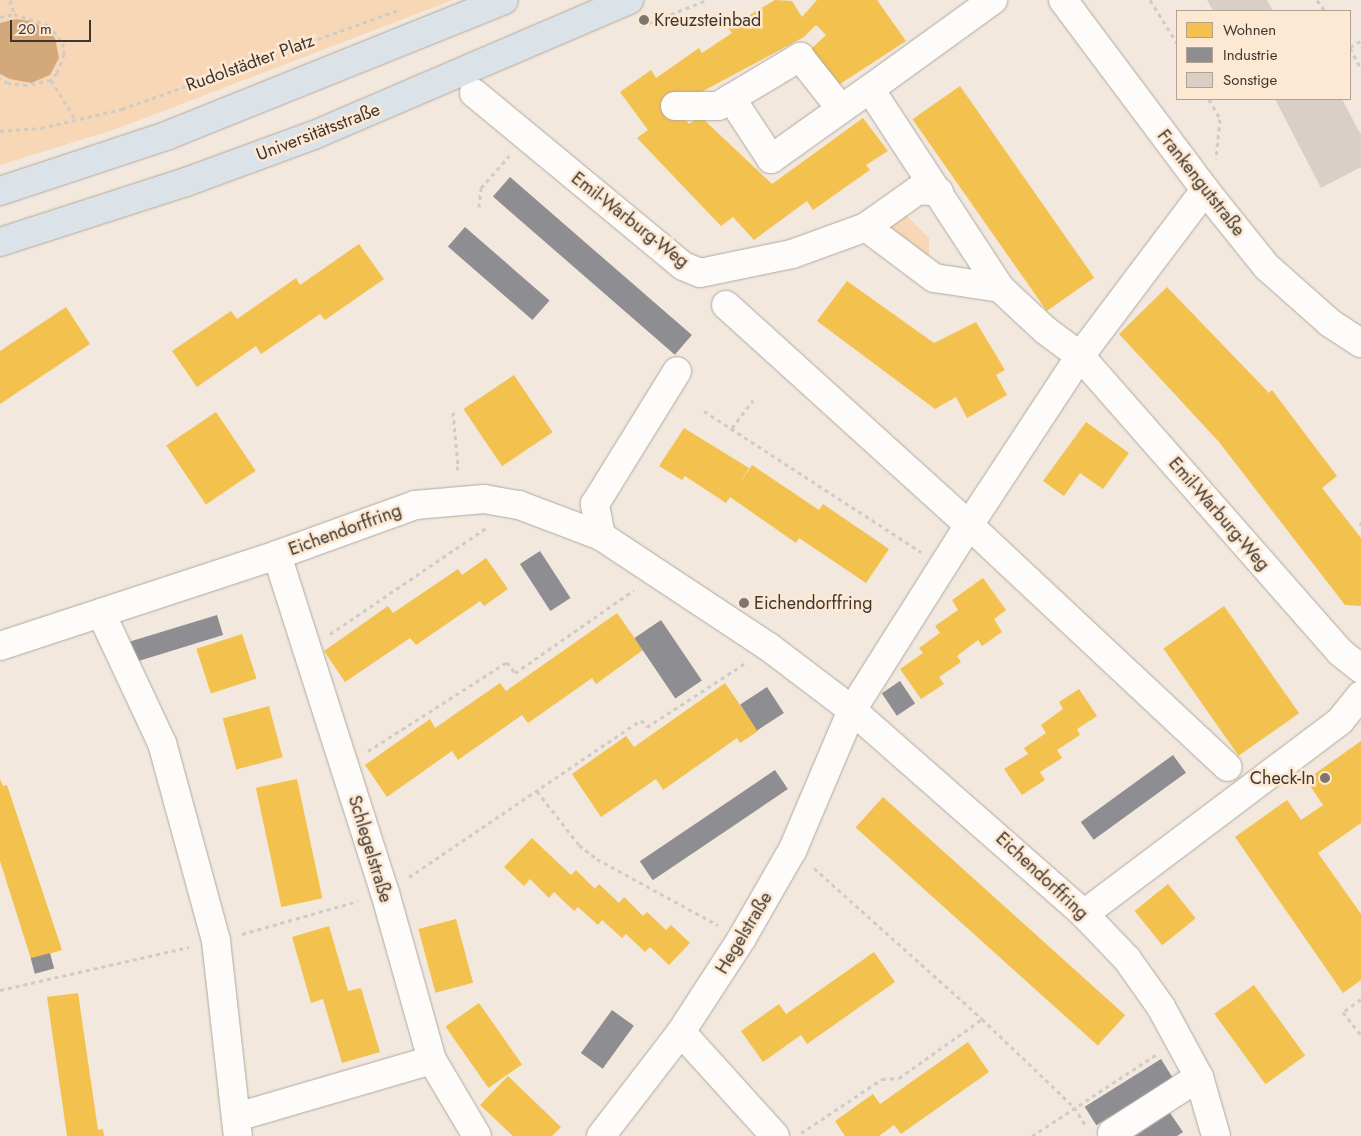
<!DOCTYPE html>
<html>
<head>
<meta charset="utf-8">
<style>
	body { margin:0 }
	#map { position:relative; width:1361px; height:1136px; overflow:hidden; background:#f3e8dd; font-family:Jost,sans-serif }
	div>[style] { position:absolute }
	[style*='--x'] { left:calc(var(--x)*1px); top:calc(var(--y)*1px); width:calc(var(--w)*1px); rotate:calc(var(--a)*1deg) }
	.green>* { inset:0; background:#f7d7b6 }
	.water>* { inset:0; background:#d3a87b }
	.homes>* { inset:0; background:#f2c14e; transform-origin:0 0 }
	.industry>* { inset:0; background:#8d8d92; transform-origin:0 0 }
	.building>* { inset:0; background:#d8cfc6 }
	.path>* { height:3px; margin-top:-1.5px; transform-origin:0; background:repeating-linear-gradient(90deg,#cfccc8 0 4px,transparent 0 8px) }
	.roads { filter:drop-shadow(0 0 1px #b0a89f) drop-shadow(0 0 1px #b0a89f) }
	.minor>* { height:28px; margin:-14px; padding:0 14px; transform-origin:14px; border-radius:14px; background:#fdfcfa }
	.major>* { height:28px; margin:-14px; padding:0 14px; transform-origin:14px; border-radius:14px; background:#dce3e8 }
	.dots>* { width:14px; height:14px; translate:-50% -50%; box-sizing:border-box; border:2px solid #fde8d3; border-radius:50% }
	span { translate:-50% -50%; white-space:nowrap; text-align:center; line-height:1.15; -webkit-text-stroke:5px #fde8d3; paint-order:stroke }
	.poi-label { font-size:18px; color:#3f372f }
	.left { translate:0 -50%; text-align:left }
	.right { translate:-100% -50%; text-align:right }
	.street-label { font-size:18px; color:#3f372f }
	.legend { position:absolute; left:1176px; top:10px; width:175px; height:90px; box-sizing:border-box; background:#fde8d3; border:1px solid #b1a191; margin:0; padding:6px 9px; list-style:none; font-size:15px; color:#3f372f }
	.legend li { display:flex; align-items:center; gap:10px; height:25px }
	.legend b { width:25px; border:1px solid #b1a191 }
	.scale { position:absolute; left:10px; top:20px; width:81px; height:22px; box-sizing:border-box; border:2px solid #3f372f; border-top:0; padding-left:6px; font-size:15px; line-height:18px; white-space:nowrap; color:#3f372f; -webkit-text-stroke:4px #fde8d3; paint-order:stroke }
</style>
</head>
<body>
<div id="map">
	<div class="green">
		<i style="clip-path:polygon(0 0,453px 0,116px 129px,0 165px)"></i>
		<i style="clip-path:polygon(903px 212px,929px 238px,929px 259px,884px 229px)"></i>
	</div>
	<div class="water">
		<i style="clip-path:polygon(16px 19px,30px 21px,45px 28px,55px 38px,59px 58px,50px 75px,31px 83px,10px 79px,0 74px,0 23px)"></i>
	</div>
	<div class="homes">
		<i style="clip-path:polygon(775px 0,792px 1px,802px 17px,817px 0,877px 0,906px 41px,837px 86px,811px 49px,826px 35px,816px 25px,804px 37px,675px 106px,689px 124px,700px 116px,772px 184px,863px 118px,888px 151px,866px 165px,870px 170px,813px 210px,807px 201px,754px 240px,733px 217px,721px 226px,637px 138px,648px 130px,620px 92px,651px 70px,656px 78px,699px 48px,702px 53px,732px 33px,728px 28px)"></i>
		<i style="left:960px;top:86px;width:234px;height:58px;rotate:55deg"></i>
		<i style="clip-path:polygon(359px 244px,384px 279px,325px 320px,320px 314px,261px 354px,256px 346px,197px 387px,172px 351px,231px 311px,237px 319px,296px 278px,300px 285px)"></i>
		<i style="clip-path:polygon(847px 281px,934px 343px,976px 322px,1005px 370px,996px 375px,1007px 395px,967px 418px,956px 397px,935px 409px,817px 321px)"></i>
		<i style="clip-path:polygon(1167px 287px,1269px 393px,1272px 390px,1337px 476px,1322px 488px,1361px 538px,1361px 606px,1345px 605px,1219px 442px,1119px 334px)"></i>
		<i style="clip-path:polygon(66px 307px,90px 344px,0 404px,0 351px)"></i>
		<i style="left:514px;top:375px;width:69px;height:61px;rotate:56deg"></i>
		<i style="left:216px;top:412px;width:71px;height:60px;rotate:56deg"></i>
		<i style="clip-path:polygon(1086px 422px,1129px 453px,1103px 489px,1080px 473px,1064px 496px,1043px 481px)"></i>
		<i style="clip-path:polygon(684px 428px,749px 468px,739px 484px,752px 465px,819px 510px,823px 504px,889px 549px,866px 583px,799px 538px,796px 543px,730px 497px,726px 503px,685px 476px,682px 480px,659px 466px)"></i>
		<i style="clip-path:polygon(486px 558px,508px 589px,484px 606px,480px 601px,416px 645px,410px 638px,345px 682px,324px 651px,388px 606px,393px 613px,458px 569px,462px 575px)"></i>
		<i style="clip-path:polygon(983px 578px,1006px 610px,994px 619px,1002px 632px,982px 646px,978px 640px,957px 656px,961px 662px,939px 677px,944px 684px,921px 699px,900px 669px,923px 653px,919px 648px,940px 633px,935px 626px,958px 610px,952px 600px)"></i>
		<i style="left:1224px;top:606px;width:131px;height:74px;rotate:55deg"></i>
		<i style="clip-path:polygon(617px 613px,643px 650px,596px 684px,592px 678px,528px 723px,522px 715px,458px 760px,452px 751px,387px 797px,365px 765px,430px 719px,435px 728px,500px 683px,506px 691px)"></i>
		<i style="left:242px;top:634px;width:47px;height:48px;rotate:72deg"></i>
		<i style="clip-path:polygon(725px 683px,758px 731px,740px 743px,737px 738px,663px 790px,656px 779px,601px 817px,572px 774px,626px 736px,634px 747px)"></i>
		<i style="clip-path:polygon(1079px 689px,1097px 716px,1077px 729px,1080px 735px,1057px 750px,1062px 758px,1040px 772px,1045px 780px,1022px 795px,1004px 769px,1028px 754px,1024px 748px,1046px 733px,1041px 725px,1063px 709px,1059px 702px)"></i>
		<i style="left:269px;top:706px;width:53px;height:48px;rotate:75deg"></i>
		<i style="clip-path:polygon(1361px 741px,1361px 823px,1318px 853px,1361px 914px,1361px 980px,1343px 993px,1235px 837px,1287px 800px,1301px 820px,1323px 805px,1306px 780px)"></i>
		<i style="clip-path:polygon(0 779px,3px 786px,7px 785px,62px 950px,31px 959px,0 861px)"></i>
		<i style="left:297px;top:779px;width:122px;height:42px;rotate:78deg"></i>
		<i style="left:883px;top:797px;width:326px;height:41px;rotate:42deg"></i>
		<i style="clip-path:polygon(532px 838px,571px 875px,576px 870px,595px 889px,599px 884px,619px 903px,624px 897px,643px 916px,647px 912px,666px 930px,671px 925px,690px 943px,669px 965px,650px 947px,645px 952px,626px 934px,622px 938px,602px 920px,598px 925px,578px 907px,574px 911px,554px 892px,549px 898px,530px 879px,524px 886px,504px 867px)"></i>
		<i style="left:1168px;top:884px;width:44px;height:43px;rotate:51deg"></i>
		<i style="left:456px;top:919px;width:66px;height:39px;rotate:75deg"></i>
		<i style="clip-path:polygon(329px 926px,348px 991px,361px 988px,380px 1052px,342px 1063px,323px 999px,311px 1003px,292px 937px)"></i>
		<i style="clip-path:polygon(874px 952px,895px 982px,807px 1044px,801px 1035px,763px 1062px,741px 1031px,779px 1004px,786px 1014px)"></i>
		<i style="left:1254px;top:985px;width:87px;height:49px;rotate:54deg"></i>
		<i style="clip-path:polygon(78px 993px,98px 1130px,103px 1129px,104px 1136px,67px 1136px,47px 997px)"></i>
		<i style="left:479px;top:1003px;width:75px;height:41px;rotate:55deg"></i>
		<i style="clip-path:polygon(968px 1042px,989px 1072px,901px 1134px,894px 1125px,879px 1136px,845px 1136px,835px 1121px,873px 1094px,880px 1104px)"></i>
		<i style="clip-path:polygon(508px 1076px,561px 1127px,552px 1136px,513px 1136px,480px 1105px)"></i>
	</div>
	<div class="industry">
		<i style="left:510px;top:177px;width:241px;height:26px;rotate:41deg"></i>
		<i style="left:465px;top:227px;width:112px;height:26px;rotate:41deg"></i>
		<i style="left:540px;top:551px;width:56px;height:24px;rotate:57deg"></i>
		<i style="left:217px;top:615px;width:21px;height:96px;rotate:73deg"></i>
		<i style="left:661px;top:620px;width:73px;height:32px;rotate:56deg"></i>
		<i style="left:900px;top:681px;width:27px;height:22px;rotate:56deg"></i>
		<i style="left:767px;top:687px;width:31px;height:32px;rotate:57deg"></i>
		<i style="left:1173px;top:755px;width:22px;height:114px;rotate:54deg"></i>
		<i style="left:775px;top:770px;width:23px;height:163px;rotate:56deg"></i>
		<i style="left:50px;top:953px;width:16px;height:20px;rotate:75deg"></i>
		<i style="left:612px;top:1010px;width:27px;height:53px;rotate:36deg"></i>
		<i style="left:1161px;top:1059px;width:22px;height:90px;rotate:58deg"></i>
		<i style="clip-path:polygon(1170px 1113px,1183px 1132px,1177px 1136px,1135px 1136px)"></i>
	</div>
	<div class="building">
		<i style="clip-path:polygon(1207px 0,1267px 0,1273px 11px,1213px 11px)"></i>
		<i style="clip-path:polygon(1275px 99px,1342px 99px,1361px 135px,1361px 167px,1321px 188px)"></i>
	</div>
	<div class="path">
		<i style="--x:10;--y:0;--w:15;--a:74"></i>
		<i style="--x:1150;--y:0;--w:51;--a:57.9"></i>
		<i style="--x:1317;--y:0;--w:14;--a:54"></i>
		<i style="--x:0;--y:17;--w:14;--a:-12"></i>
		<i style="--x:14;--y:14;--w:36;--a:18"></i>
		<i style="--x:48;--y:25;--w:23;--a:50"></i>
		<i style="--x:63;--y:43;--w:11;--a:85"></i>
		<i style="--x:64;--y:54;--w:20;--a:110"></i>
		<i style="--x:57;--y:73;--w:9;--a:131"></i>
		<i style="--x:51;--y:80;--w:25;--a:168"></i>
		<i style="--x:27;--y:85;--w:19;--a:-174"></i>
		<i style="--x:8;--y:83;--w:9;--a:-148"></i>
		<i style="--x:641;--y:26;--w:71;--a:-21.5"></i>
		<i style="--x:1350;--y:47;--w:13;--a:-29"></i>
		<i style="--x:1350;--y:48;--w:24;--a:62"></i>
		<i style="--x:51;--y:80;--w:46;--a:58.4"></i>
		<i style="--x:1209;--y:99;--w:23;--a:61"></i>
		<i style="--x:1220;--y:119;--w:40;--a:95.7"></i>
		<i style="--x:0;--y:131;--w:41;--a:-4.2"></i>
		<i style="--x:41;--y:128;--w:83;--a:-13.2"></i>
		<i style="--x:122;--y:109;--w:293;--a:-19.7"></i>
		<i style="--x:479;--y:207;--w:19;--a:-84"></i>
		<i style="--x:481;--y:188;--w:43;--a:-48.8"></i>
		<i style="--x:704;--y:411;--w:259;--a:33"></i>
		<i style="--x:453;--y:412;--w:54;--a:84.7"></i>
		<i style="--x:458;--y:466;--w:7;--a:106"></i>
		<i style="--x:732;--y:428;--w:35;--a:-53"></i>
		<i style="--x:1361;--y:522;--w:5;--a:90"></i>
		<i style="--x:330;--y:634;--w:189;--a:-34.2"></i>
		<i style="--x:368;--y:751;--w:165;--a:-32.6"></i>
		<i style="--x:507;--y:662;--w:14;--a:54"></i>
		<i style="--x:515;--y:673;--w:145;--a:-34.9"></i>
		<i style="--x:537;--y:791;--w:68;--a:52.1"></i>
		<i style="--x:579;--y:845;--w:23;--a:38"></i>
		<i style="--x:597;--y:859;--w:138;--a:28.6"></i>
		<i style="--x:814;--y:868;--w:226;--a:41.9"></i>
		<i style="--x:982;--y:1019;--w:127;--a:43.7"></i>
		<i style="--x:1074;--y:1107;--w:22;--a:58"></i>
		<i style="--x:409;--y:877;--w:280;--a:-34.1"></i>
		<i style="--x:641;--y:720;--w:9;--a:49"></i>
		<i style="--x:647;--y:727;--w:116;--a:-33"></i>
		<i style="--x:242;--y:934;--w:121;--a:-15.9"></i>
		<i style="--x:0;--y:990;--w:194;--a:-12.8"></i>
		<i style="--x:1361;--y:999;--w:22;--a:144"></i>
		<i style="--x:1343;--y:1012;--w:29;--a:52"></i>
		<i style="--x:801;--y:1133;--w:97;--a:-33.7"></i>
		<i style="--x:882;--y:1079;--w:17;--a:-3"></i>
		<i style="--x:899;--y:1078;--w:102;--a:-35.4"></i>
		<i style="--x:1032;--y:1136;--w:149;--a:-33.3"></i>
	</div>
	<div class="roads">
		<div class="minor">
			<i style="--x:1063;--y:0;--w:237;--a:53.2"></i>
			<i style="--x:1205;--y:190;--w:99;--a:51.2"></i>
			<i style="--x:1267;--y:267;--w:84;--a:41.6"></i>
			<i style="--x:1330;--y:323;--w:37;--a:33"></i>
			<i style="--x:870;--y:89;--w:152;--a:-35.9"></i>
			<i style="--x:474;--y:93;--w:271;--a:39.6"></i>
			<i style="--x:683;--y:266;--w:18;--a:22"></i>
			<i style="--x:700;--y:273;--w:94;--a:-11.7"></i>
			<i style="--x:792;--y:254;--w:79;--a:-20"></i>
			<i style="--x:866;--y:227;--w:85;--a:36.9"></i>
			<i style="--x:934;--y:278;--w:67;--a:8.6"></i>
			<i style="--x:1000;--y:288;--w:62;--a:43"></i>
			<i style="--x:1045;--y:330;--w:44;--a:36.6"></i>
			<i style="--x:1080;--y:356;--w:394;--a:48.7"></i>
			<i style="--x:1340;--y:652;--w:27;--a:39"></i>
			<i style="--x:731;--y:98;--w:73;--a:56.7"></i>
			<i style="--x:771;--y:159;--w:86;--a:-35.5"></i>
			<i style="--x:675;--y:106;--w:43;--a:0"></i>
			<i style="--x:718;--y:106;--w:96;--a:-30.9"></i>
			<i style="--x:800;--y:57;--w:66;--a:51.7"></i>
			<i style="--x:841;--y:109;--w:35;--a:-35"></i>
			<i style="--x:870;--y:89;--w:238;--a:56.8"></i>
			<i style="--x:866;--y:227;--w:64;--a:-35.4"></i>
			<i style="--x:918;--y:190;--w:21;--a:5"></i>
			<i style="--x:726;--y:305;--w:328;--a:42.2"></i>
			<i style="--x:969;--y:525;--w:354;--a:43.1"></i>
			<i style="--x:601;--y:536;--w:33;--a:-101"></i>
			<i style="--x:595;--y:504;--w:156;--a:-58.3"></i>
			<i style="--x:277;--y:555;--w:355;--a:72.3"></i>
			<i style="--x:385;--y:893;--w:173;--a:74.3"></i>
			<i style="--x:432;--y:1060;--w:88;--a:59.4"></i>
			<i style="--x:101;--y:613;--w:144;--a:64.9"></i>
			<i style="--x:162;--y:743;--w:205;--a:74.7"></i>
			<i style="--x:216;--y:941;--w:196;--a:83.6"></i>
			<i style="--x:0;--y:646;--w:292;--a:-18.2"></i>
			<i style="--x:277;--y:555;--w:147;--a:-19.9"></i>
			<i style="--x:415;--y:505;--w:69;--a:-5"></i>
			<i style="--x:484;--y:499;--w:36;--a:10"></i>
			<i style="--x:519;--y:505;--w:88;--a:20.7"></i>
			<i style="--x:601;--y:536;--w:201;--a:33.5"></i>
			<i style="--x:769;--y:647;--w:104;--a:37.2"></i>
			<i style="--x:852;--y:710;--w:309;--a:41.3"></i>
			<i style="--x:1084;--y:914;--w:62;--a:46.3"></i>
			<i style="--x:1127;--y:959;--w:59;--a:54.7"></i>
			<i style="--x:1161;--y:1007;--w:80;--a:61.5"></i>
			<i style="--x:1199;--y:1077;--w:61;--a:73.9"></i>
			<i style="--x:1084;--y:914;--w:321;--a:-37"></i>
			<i style="--x:1340;--y:721;--w:33;--a:-51"></i>
			<i style="--x:681;--y:1032;--w:140;--a:47.9"></i>
			<i style="--x:237;--y:1117;--w:203;--a:-16.3"></i>
			<i style="--x:1112;--y:1133;--w:103;--a:-32.8"></i>
			<i style="--x:601;--y:1136;--w:131;--a:-52.4"></i>
			<i style="--x:681;--y:1032;--w:112;--a:-57"></i>
			<i style="--x:742;--y:938;--w:103;--a:-60.2"></i>
			<i style="--x:793;--y:849;--w:151;--a:-67"></i>
			<i style="--x:852;--y:710;--w:219;--a:-57.7"></i>
			<i style="--x:969;--y:525;--w:202;--a:-56.7"></i>
			<i style="--x:1080;--y:356;--w:208;--a:-53"></i>
		</div>
		<div class="major">
			<i style="--x:0;--y:191;--w:175;--a:-18.3"></i>
			<i style="--x:166;--y:136;--w:364;--a:-21.9"></i>
			<i style="--x:0;--y:242;--w:195;--a:-17.9"></i>
			<i style="--x:186;--y:182;--w:136;--a:-20.2"></i>
			<i style="--x:314;--y:135;--w:343;--a:-23.2"></i>
		</div>
	</div>
	<div class="dots">
		<i style="left:644px;top:20px;background:#7e756c"></i>
		<i style="left:744px;top:603px;background:#7e756c"></i>
		<i style="left:1325px;top:778px;background:#7e756c"></i>
	</div>
	<div class="poi-label">
		<span class="left" style="left:654px;top:20px">Kreuzsteinbad</span>
		<span class="left" style="left:754px;top:603px">Eichendorffring</span>
		<span class="right" style="left:1315px;top:778px">Check-In</span>
	</div>
	<div class="street-label">
		<span style="left:250px;top:63px;rotate:-20deg">Rudolstädter Platz</span>
		<span style="left:318px;top:132px;rotate:-21deg">Universitätsstraße</span>
		<span style="left:1201px;top:183px;rotate:52deg">Frankengutstraße</span>
		<span style="left:630px;top:220px;rotate:38deg">Emil-Warburg-Weg</span>
		<span style="left:1219px;top:514px;rotate:49deg">Emil-Warburg-Weg</span>
		<span style="left:345px;top:530px;rotate:-20deg">Eichendorffring</span>
		<span style="left:370px;top:849px;rotate:73deg">Schlegelstraße</span>
		<span style="left:1042px;top:876px;rotate:43deg">Eichendorffring</span>
		<span style="left:744px;top:933px;rotate:-59deg">Hegelstraße</span>
	</div>
	<ul class="legend">
	<li><b style="height:14px;background:#f2c14e"></b>Wohnen</li>
	<li><b style="height:14px;background:#8d8d92"></b>Industrie</li>
	<li><b style="height:14px;background:#d8cfc6"></b>Sonstige</li>
	</ul>
	<div class="scale">20 m</div>
</div>
</body>
</html>
